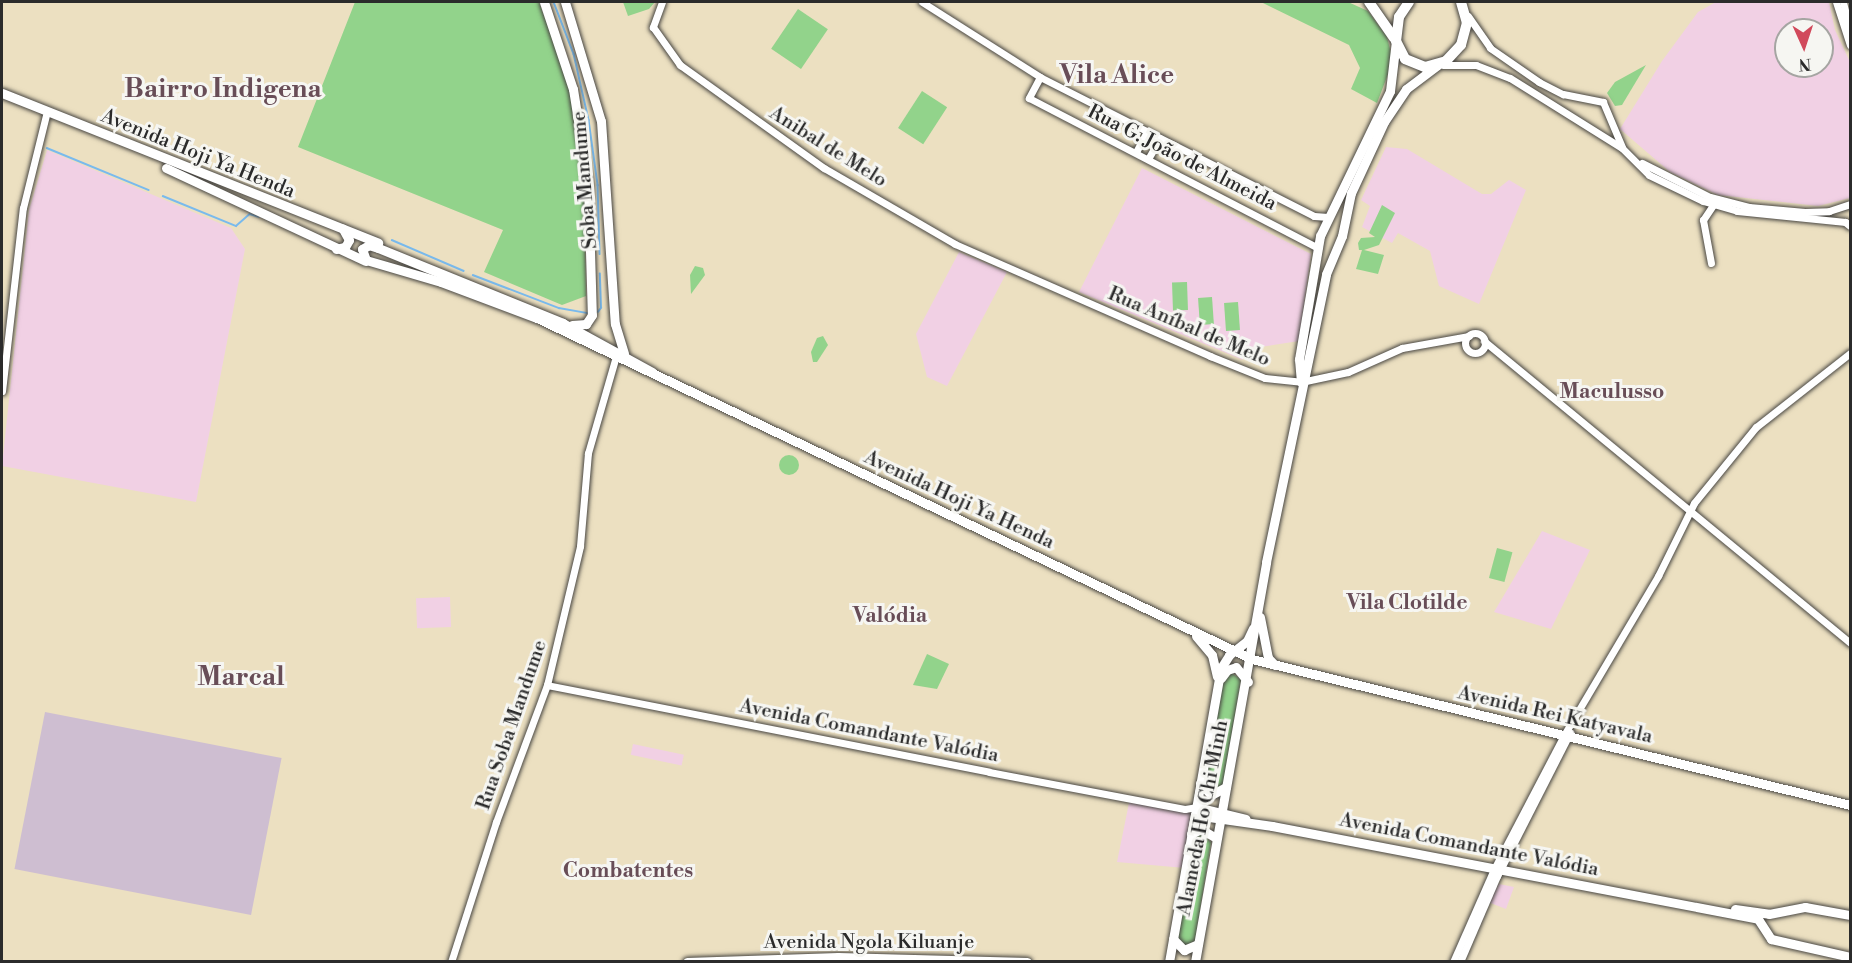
<!DOCTYPE html>
<html>
<head>
<meta charset="utf-8">
<style>
	body { margin:0 }
	#map { position:relative; width:1852px; height:963px; overflow:hidden; background:#ece0c1; font-family:"Libre Bodoni",serif }
	div>[style] { position:absolute }
	[style*='--x'] { left:calc(var(--x)*1px); top:calc(var(--y)*1px); width:calc(var(--w)*1px); rotate:calc(var(--a)*1deg) }
	.built>* { inset:0; background:#f1d0e4; transform-origin:0 0 }
	.industrial>* { inset:0; background:#cebed1; transform-origin:0 0 }
	.green>* { inset:0; background:#92d38b; transform-origin:0 0 }
	.round { border-radius:50% }
	.stream>* { height:1.5px; margin:-0.75px; padding:0 0.75px; transform-origin:0.75px; border-radius:0.75px; background:#79baed }
	.roads { filter:drop-shadow(0 0 2px #484642) drop-shadow(0 0 2px #484642) }
	.minor>* { height:7px; margin:-3.5px; padding:0 3.5px; transform-origin:3.5px; border-radius:3.5px; background:#fff }
	.minor>.ring { margin:-3.5px; padding:0; box-sizing:content-box; background:none; border:7px solid #fff; border-radius:50% }
	.major>* { height:9px; margin:-4.5px; padding:0 4.5px; transform-origin:4.5px; border-radius:4.5px; background:#fff }
	.highway>* { height:10px; margin:-5px; padding:0 5px; transform-origin:5px; border-radius:5px; background:#fff }
	span { translate:-50% -50%; white-space:nowrap; text-align:center; line-height:1.15; -webkit-text-stroke:6px #f6f6f2; paint-order:stroke }
	.street-label { font-size:20px; color:#2b2b2b }
	.neighbourhood-label { font-size:21px; color:#684d57; font-weight:700 }
	.district-label { font-size:26px; color:#684d57; font-weight:700 }
	.frame { position:absolute; inset:0; border:3px solid #2b2b2b; pointer-events:none }
	.north { position:absolute; left:1774px; top:18px; width:60px; height:60px; box-sizing:border-box; background:#f6f6f2; border:2px solid #a5a5a2; border-radius:50%; rotate:177deg; font-size:16px; font-weight:700; line-height:24px; text-align:center; color:#2b2b2b }
	.north::after { content:''; display:block; margin:auto; width:21px; height:27px; background:#d1495b; clip-path:polygon(50% 0,100% 100%,50% 72%,0 100%) }
</style>
</head>
<body>
<div id="map">
	<div class="built">
		<i style="clip-path:polygon(evenodd,1716px 2px,1829px 2px,1835px 30px,1850px 62px,1850px 198px,1818px 206px,1718px 195px,1670px 172px,1620px 129px,1662px 61px,1698px 12px,1716px 2px,1786px 30px,1822px 30px,1822px 66px,1786px 66px,1786px 30px)"></i>
		<i style="clip-path:polygon(1386px 147px,1407px 149px,1482px 194px,1491px 194px,1509px 180px,1526px 190px,1479px 304px,1439px 286px,1430px 251px,1398px 233px,1392px 243px,1362px 227px,1370px 206px,1361px 200px)"></i>
		<i style="clip-path:polygon(47px 150px,231px 228px,245px 249px,196px 502px,2px 466px,29px 210px)"></i>
		<i style="clip-path:polygon(1142px 168px,1311px 254px,1299px 341px,1241px 350px,1243px 360px,1079px 292px)"></i>
		<i style="clip-path:polygon(959px 252px,1007px 272px,947px 386px,927px 377px,916px 334px)"></i>
		<i style="clip-path:polygon(1542px 531px,1590px 550px,1551px 629px,1494px 612px)"></i>
		<i style="left:450px;top:597px;width:30px;height:34px;rotate:88deg"></i>
		<i style="left:633px;top:744px;width:52px;height:11px;rotate:12deg"></i>
		<i style="clip-path:polygon(1130px 798px,1185px 809px,1195px 815px,1185px 868px,1117px 862px)"></i>
		<i style="clip-path:polygon(1499px 884px,1514px 887px,1506px 909px,1488px 902px)"></i>
	</div>
	<div class="industrial">
		<i style="left:45px;top:712px;width:241px;height:160px;rotate:11deg"></i>
	</div>
	<div class="green">
		<i style="clip-path:polygon(355px 2px,539px 2px,569px 85px,584px 166px,586px 296px,562px 305px,484px 272px,503px 230px,298px 147px)"></i>
		<i style="clip-path:polygon(623px 2px,655px 2px,649px 9px,628px 16px)"></i>
		<i style="clip-path:polygon(1261px 2px,1348px 2px,1368px 11px,1387px 37px,1393px 61px,1377px 103px,1351px 89px,1360px 68px,1349px 45px)"></i>
		<i style="left:798px;top:9px;width:36px;height:48px;rotate:34deg"></i>
		<i style="clip-path:polygon(1646px 65px,1622px 105px,1615px 106px,1607px 93px,1615px 82px)"></i>
		<i style="left:922px;top:91px;width:30px;height:44px;rotate:33deg"></i>
		<i style="clip-path:polygon(1382px 205px,1395px 213px,1379px 245px,1364px 250px,1384px 255px,1378px 274px,1356px 269px,1362px 250px,1359px 250px,1358px 243px,1361px 238px,1375px 237px,1369px 233px)"></i>
		<i style="clip-path:polygon(695px 266px,703px 268px,705px 275px,691px 294px,690px 275px)"></i>
		<i style="left:1187px;top:282px;width:28px;height:15px;rotate:88deg"></i>
		<i style="left:1212px;top:297px;width:27px;height:14px;rotate:86deg"></i>
		<i style="left:1238px;top:302px;width:28px;height:14px;rotate:86deg"></i>
		<i style="clip-path:polygon(823px 336px,828px 345px,817px 362px,813px 362px,811px 352px,817px 338px)"></i>
		<i class="round" style="left:779px;top:455px;width:20px;height:20px"></i>
		<i style="left:1497px;top:548px;width:16px;height:31px;rotate:15deg"></i>
		<i style="clip-path:polygon(927px 654px,949px 664px,937px 689px,913px 685px)"></i>
		<i style="clip-path:polygon(1231px 673px,1241px 679px,1223px 786px,1214px 793px,1204px 783px,1224px 678px)"></i>
		<i style="clip-path:polygon(1200px 833px,1211px 842px,1195px 941px,1188px 947px,1177px 941px,1193px 839px)"></i>
	</div>
	<div class="stream">
		<i style="--x:554;--y:2;--w:56;--a:69"></i>
		<i style="--x:574;--y:54;--w:68;--a:77.2"></i>
		<i style="--x:589;--y:120;--w:66;--a:82.1"></i>
		<i style="--x:598;--y:185;--w:69;--a:88.3"></i>
		<i style="--x:47;--y:148;--w:110;--a:22.4"></i>
		<i style="--x:163;--y:196;--w:79;--a:22.3"></i>
		<i style="--x:236;--y:226;--w:18;--a:-41"></i>
		<i style="--x:250;--y:214;--w:9;--a:18"></i>
		<i style="--x:392;--y:240;--w:78;--a:23.3"></i>
		<i style="--x:473;--y:275;--w:92;--a:21"></i>
		<i style="--x:559;--y:308;--w:29;--a:10"></i>
		<i style="--x:598;--y:312;--w:5;--a:-53"></i>
		<i style="--x:601;--y:308;--w:34;--a:-92"></i>
	</div>
	<div class="roads">
		<div class="minor">
			<i style="--x:662;--y:2;--w:27;--a:110"></i>
			<i style="--x:653;--y:27;--w:47;--a:54.6"></i>
			<i style="--x:680;--y:65;--w:177;--a:35.6"></i>
			<i style="--x:824;--y:168;--w:151;--a:30.1"></i>
			<i style="--x:955;--y:244;--w:279;--a:23.7"></i>
			<i style="--x:1210;--y:356;--w:59;--a:21.8"></i>
			<i style="--x:1265;--y:378;--w:36;--a:6"></i>
			<i style="--x:1301;--y:382;--w:48;--a:-12"></i>
			<i style="--x:1348;--y:372;--w:59;--a:-24"></i>
			<i style="--x:1402;--y:348;--w:68;--a:-10.2"></i>
			<i style="--x:922;--y:2;--w:140;--a:32.4"></i>
			<i style="--x:1040;--y:77;--w:307;--a:26.9"></i>
			<i style="--x:1314;--y:216;--w:14;--a:4"></i>
			<i style="--x:1836;--y:2;--w:45;--a:72"></i>
			<i style="--x:1843;--y:2;--w:30;--a:76"></i>
			<i style="--x:1468;--y:16;--w:39;--a:55"></i>
			<i style="--x:1490;--y:48;--w:60;--a:34.8"></i>
			<i style="--x:1539;--y:82;--w:27;--a:27"></i>
			<i style="--x:1563;--y:94;--w:41;--a:11.3"></i>
			<i style="--x:1603;--y:102;--w:49;--a:67.1"></i>
			<i style="--x:1443;--y:65;--w:33;--a:0"></i>
			<i style="--x:1476;--y:65;--w:36;--a:21"></i>
			<i style="--x:1510;--y:78;--w:132;--a:32"></i>
			<i style="--x:1622;--y:148;--w:38;--a:45"></i>
			<i style="--x:1649;--y:175;--w:60;--a:25.7"></i>
			<i style="--x:1703;--y:201;--w:35;--a:16"></i>
			<i style="--x:1737;--y:211;--w:109;--a:5.8"></i>
			<i style="--x:1845;--y:222;--w:6;--a:39"></i>
			<i style="--x:1040;--y:77;--w:24;--a:118"></i>
			<i style="--x:1029;--y:98;--w:326;--a:27.4"></i>
			<i style="--x:1136;--y:152;--w:24;--a:-62"></i>
			<i style="--x:1148;--y:159;--w:24;--a:-60"></i>
			<i style="--x:1642;--y:163;--w:76;--a:26.6"></i>
			<i style="--x:1710;--y:197;--w:40;--a:14.4"></i>
			<i style="--x:1749;--y:207;--w:56;--a:5.1"></i>
			<i style="--x:1805;--y:212;--w:24;--a:-2"></i>
			<i style="--x:1829;--y:211;--w:22;--a:-18"></i>
			<i style="--x:1711;--y:263;--w:44;--a:-100.5"></i>
			<i style="--x:1703;--y:220;--w:18;--a:-56"></i>
			<i class="ring" style="left:1465px;top:333px;width:13px;height:13px"></i>
			<i style="--x:1484;--y:341;--w:475;--a:39.5"></i>
			<i style="--x:2;--y:391;--w:184;--a:-83.5"></i>
			<i style="--x:23;--y:208;--w:96;--a:-76.1"></i>
			<i style="--x:547;--y:685;--w:450;--a:11.1"></i>
			<i style="--x:989;--y:772;--w:199;--a:10.7"></i>
			<i style="--x:1185;--y:809;--w:11;--a:-10"></i>
			<i style="--x:451;--y:962;--w:147;--a:-72.2"></i>
			<i style="--x:496;--y:822;--w:146;--a:-69.6"></i>
			<i style="--x:547;--y:685;--w:143;--a:-76.6"></i>
			<i style="--x:580;--y:546;--w:93;--a:-85.1"></i>
			<i style="--x:588;--y:453;--w:101;--a:-73.9"></i>
			<i style="--x:1453;--y:962;--w:102;--a:-66.2"></i>
			<i style="--x:1494;--y:869;--w:151;--a:-62.4"></i>
			<i style="--x:1564;--y:735;--w:185;--a:-59.4"></i>
			<i style="--x:1658;--y:576;--w:81;--a:-63.7"></i>
			<i style="--x:1694;--y:503;--w:98;--a:-50.8"></i>
			<i style="--x:1756;--y:427;--w:120;--a:-38.2"></i>
			<i style="--x:1460;--y:962;--w:94;--a:-66.7"></i>
			<i style="--x:1497;--y:876;--w:161;--a:-63"></i>
		</div>
		<div class="major">
			<i style="--x:544;--y:2;--w:92;--a:71.6"></i>
			<i style="--x:573;--y:89;--w:96;--a:81"></i>
			<i style="--x:588;--y:184;--w:131;--a:88.3"></i>
			<i style="--x:592;--y:315;--w:11;--a:124"></i>
			<i style="--x:586;--y:324;--w:14;--a:176"></i>
			<i style="--x:565;--y:2;--w:124;--a:73.2"></i>
			<i style="--x:601;--y:121;--w:203;--a:86.1"></i>
			<i style="--x:615;--y:324;--w:31;--a:73"></i>
			<i style="--x:2;--y:93;--w:405;--a:21.7"></i>
			<i style="--x:166;--y:168;--w:220;--a:25"></i>
			<i style="--x:336;--y:249;--w:9;--a:-13"></i>
			<i style="--x:345;--y:247;--w:8;--a:-60"></i>
			<i style="--x:349;--y:240;--w:13;--a:-119"></i>
			<i style="--x:652;--y:372;--w:102;--a:-151.2"></i>
			<i style="--x:563;--y:323;--w:200;--a:-157.9"></i>
			<i style="--x:378;--y:248;--w:9;--a:-162"></i>
			<i style="--x:369;--y:245;--w:8;--a:150"></i>
			<i style="--x:362;--y:249;--w:12;--a:70"></i>
			<i style="--x:366;--y:260;--w:78;--a:16.3"></i>
			<i style="--x:441;--y:282;--w:103;--a:20.6"></i>
			<i style="--x:537;--y:318;--w:792;--a:25.5"></i>
			<i style="--x:1252;--y:659;--w:616;--a:13.72"></i>
			<i style="--x:1301;--y:382;--w:23;--a:-95"></i>
			<i style="--x:1299;--y:359;--w:125;--a:-80.3"></i>
			<i style="--x:1320;--y:236;--w:161;--a:-64.2"></i>
			<i style="--x:1390;--y:91;--w:50;--a:-83.2"></i>
			<i style="--x:1260;--y:617;--w:42;--a:79"></i>
			<i style="--x:1268;--y:658;--w:10;--a:45"></i>
			<i style="--x:1196;--y:636;--w:25;--a:50"></i>
			<i style="--x:1212;--y:655;--w:22;--a:77"></i>
			<i style="--x:1221;--y:678;--w:10;--a:-53"></i>
			<i style="--x:1227;--y:670;--w:9;--a:-18"></i>
			<i style="--x:1236;--y:667;--w:19;--a:51"></i>
			<i style="--x:1200;--y:783;--w:16;--a:47"></i>
			<i style="--x:1211;--y:795;--w:17;--a:-28"></i>
			<i style="--x:1196;--y:807;--w:51;--a:13.5"></i>
			<i style="--x:1195;--y:815;--w:78;--a:8.1"></i>
			<i style="--x:1272;--y:826;--w:495;--a:10.8"></i>
			<i style="--x:1758;--y:919;--w:24;--a:57"></i>
			<i style="--x:1771;--y:939;--w:81;--a:12.8"></i>
			<i style="--x:1191;--y:834;--w:11;--a:-27"></i>
			<i style="--x:1201;--y:829;--w:17;--a:31"></i>
			<i style="--x:1735;--y:909;--w:34;--a:8"></i>
			<i style="--x:1769;--y:914;--w:37;--a:-11"></i>
			<i style="--x:1805;--y:907;--w:46;--a:10.1"></i>
			<i style="--x:1173;--y:939;--w:16;--a:45"></i>
			<i style="--x:1184;--y:950;--w:15;--a:-23"></i>
			<i style="--x:687;--y:962;--w:151;--a:-1.9"></i>
			<i style="--x:838;--y:957;--w:189;--a:1.5"></i>
			<i style="--x:1169;--y:962;--w:299;--a:-80"></i>
			<i style="--x:1221;--y:668;--w:15;--a:-58"></i>
			<i style="--x:1229;--y:655;--w:23;--a:-38"></i>
			<i style="--x:1247;--y:641;--w:14;--a:-65"></i>
			<i style="--x:1195;--y:962;--w:406;--a:-79.9"></i>
			<i style="--x:1266;--y:562;--w:294;--a:-78.2"></i>
			<i style="--x:1326;--y:274;--w:41;--a:-67.2"></i>
			<i style="--x:1342;--y:236;--w:44;--a:-78.2"></i>
			<i style="--x:1351;--y:193;--w:78;--a:-65.1"></i>
			<i style="--x:1384;--y:122;--w:40;--a:-56"></i>
			<i style="--x:1406;--y:89;--w:39;--a:-37"></i>
		</div>
		<div class="highway">
			<i style="--x:1369;--y:2;--w:44;--a:55.2"></i>
			<i style="--x:1409;--y:2;--w:18;--a:124"></i>
			<i style="--x:1399;--y:17;--w:24;--a:97"></i>
			<i style="--x:1396;--y:41;--w:20;--a:63"></i>
			<i style="--x:1405;--y:59;--w:22;--a:22"></i>
			<i style="--x:1425;--y:67;--w:22;--a:-16"></i>
			<i style="--x:1446;--y:61;--w:22;--a:-47"></i>
			<i style="--x:1461;--y:45;--w:23;--a:-75"></i>
			<i style="--x:1467;--y:23;--w:22;--a:-106"></i>
		</div>
	</div>
	<div class="street-label">
		<span style="left:828px;top:147px;rotate:32deg">Anibal de Melo</span>
		<span style="left:198px;top:154px;rotate:22deg">Avenida Hoji Ya Henda</span>
		<span style="left:1182px;top:158px;rotate:27deg">Rua G. João de Almeida</span>
		<span style="left:585px;top:180px;rotate:-95deg">Soba Mandume</span>
		<span style="left:1189px;top:327px;rotate:23deg">Rua Aníbal de Melo</span>
		<span style="left:959px;top:500px;rotate:25deg">Avenida Hoji Ya Henda</span>
		<span style="left:1555px;top:715px;rotate:13deg">Avenida Rei Katyavala</span>
		<span style="left:512px;top:725px;rotate:-71deg">Rua Soba Mandume</span>
		<span style="left:869px;top:731px;rotate:11deg">Avenida Comandante Valódia</span>
		<span style="left:1203px;top:818px;rotate:-79deg">Alameda Ho Chi Minh</span>
		<span style="left:1469px;top:845px;rotate:11deg">Avenida Comandante Valódia</span>
		<span style="left:869px;top:942px">Avenida Ngola Kiluanje</span>
	</div>
	<div class="neighbourhood-label">
		<span style="left:1612px;top:392px">Maculusso</span>
		<span style="left:1407px;top:603px">Vila Clotilde</span>
		<span style="left:890px;top:616px">Valódia</span>
		<span style="left:628px;top:871px">Combatentes</span>
	</div>
	<div class="district-label">
		<span style="left:1117px;top:76px">Vila Alice</span>
		<span style="left:223px;top:90px">Bairro Indigena</span>
		<span style="left:241px;top:678px">Marcal</span>
	</div>
	<div class="frame"></div>
	<div class="north">N</div>
</div>
</body>
</html>
